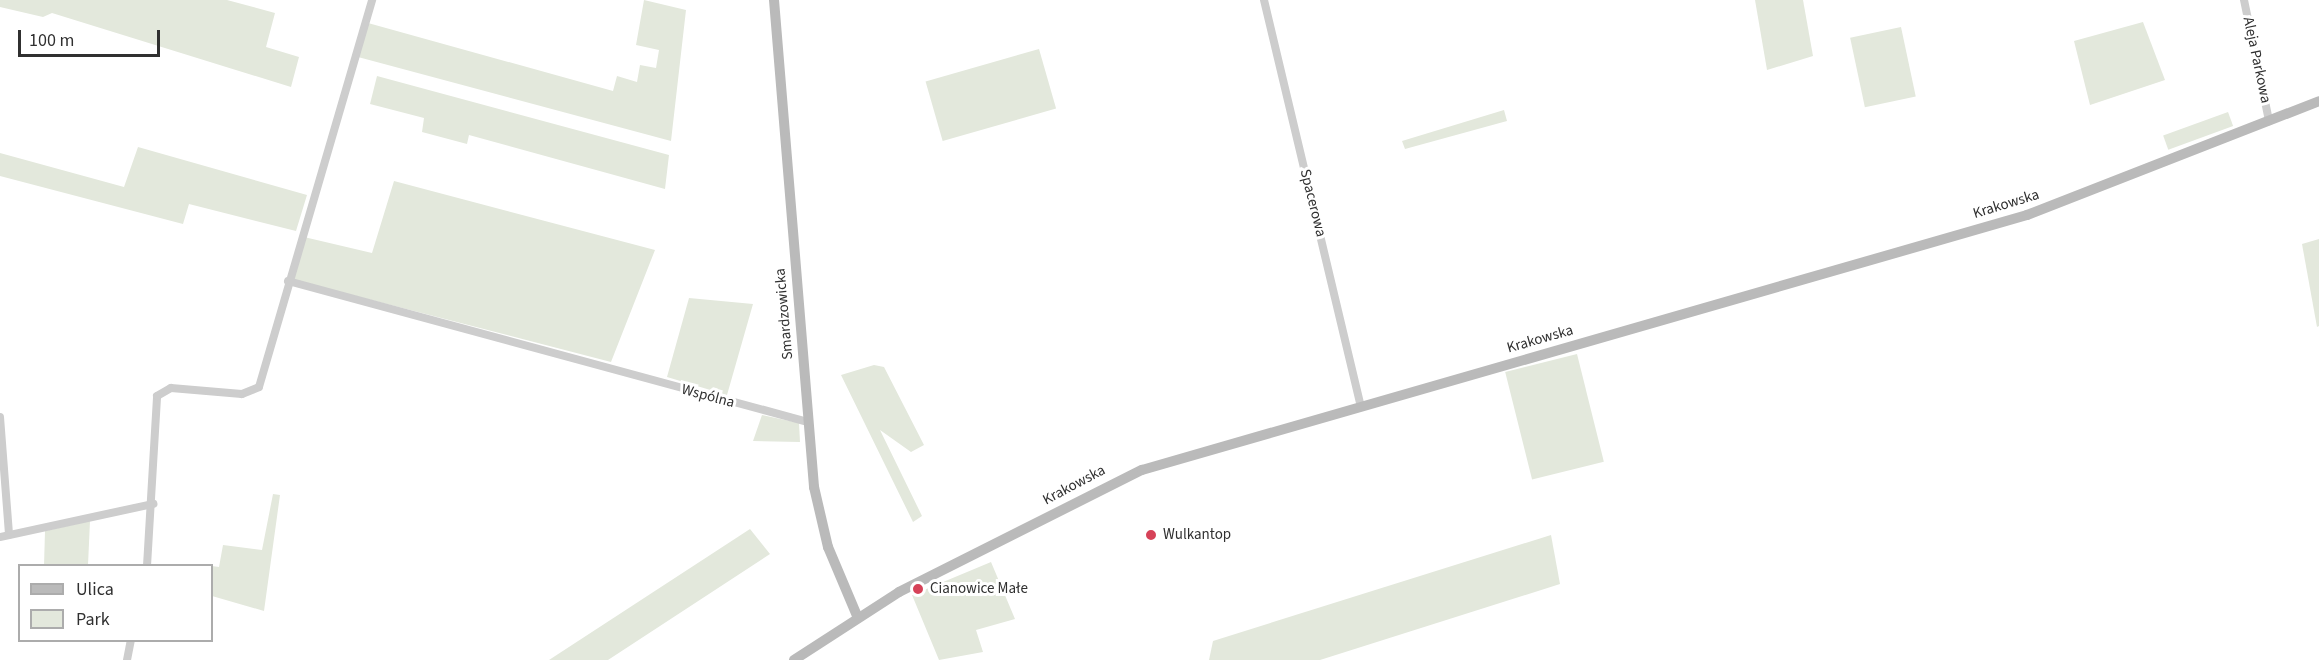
<!DOCTYPE html>
<html>
<head>
<meta charset="utf-8">
<style>
	body { margin:0 }
	#map { position:relative; width:2319px; height:660px; overflow:hidden; background:#fff; font-family:"Source Sans 3",sans-serif }
	div>[style] { position:absolute }
	[style*='--x'] { left:calc(var(--x)*1px); top:calc(var(--y)*1px); width:calc(var(--w)*1px); rotate:calc(var(--a)*1deg) }
	.green>* { inset:0; background:#e3e8dc; transform-origin:0 0 }
	.street>* { height:8px; margin:-4px; padding:0 4px; transform-origin:4px; border-radius:4px; background:#cdcdcd }
	.secondary>* { height:10px; margin:-5px; padding:0 5px; transform-origin:5px; border-radius:5px; background:#bababa }
	.dots>* { width:16px; height:16px; translate:-50% -50%; box-sizing:border-box; border:3px solid #fff; border-radius:50% }
	span { translate:-50% -50%; white-space:nowrap; text-align:center; line-height:1.15; -webkit-text-stroke:6px #fff; paint-order:stroke }
	.street-label { font-size:15px; color:#303030 }
	.poi-label { font-size:15px; color:#303030 }
	.left { translate:0 -50%; text-align:left }
	.legend { position:absolute; left:18px; top:564px; width:195px; height:78px; box-sizing:border-box; background:#fff; border:2px solid #acacac; margin:0; padding:8px 10px; list-style:none; font-size:18px; color:#303030 }
	.legend li { display:flex; align-items:center; gap:12px; height:30px }
	.legend b { width:30px; border:2px solid #acacac }
	.scale { position:absolute; left:18px; top:30px; width:142px; height:27px; box-sizing:border-box; border:3px solid #303030; border-top:0; padding-left:8px; font-size:18px; line-height:21px; white-space:nowrap; color:#303030; -webkit-text-stroke:4px #fff; paint-order:stroke }
</style>
</head>
<body>
<div id="map">
	<div class="green">
		<i style="clip-path:polygon(0 0,227px 0,275px 13px,266px 47px,299px 57px,291px 87px,52px 13px,43px 17px,0 7px)"></i>
		<i style="clip-path:polygon(644px 0,686px 10px,671px 141px,358px 57px,368px 23px,613px 91px,617px 76px,637px 82px,640px 65px,656px 68px,659px 50px,636px 45px)"></i>
		<i style="clip-path:polygon(1755px 0,1803px 0,1813px 56px,1767px 70px)"></i>
		<i style="clip-path:polygon(2143px 22px,2165px 80px,2090px 105px,2074px 41px)"></i>
		<i style="left:1901px;top:27px;width:71px;height:52px;rotate:78deg"></i>
		<i style="left:1039px;top:49px;width:62px;height:118px;rotate:74deg"></i>
		<i style="clip-path:polygon(377px 76px,669px 155px,665px 189px,469px 135px,467px 144px,422px 132px,424px 118px,370px 104px)"></i>
		<i style="clip-path:polygon(1504px 110px,1507px 121px,1405px 149px,1402px 141px)"></i>
		<i style="left:2228px;top:112px;width:15px;height:69px;rotate:70deg"></i>
		<i style="clip-path:polygon(138px 147px,307px 195px,296px 231px,189px 204px,183px 224px,0 176px,0 153px,124px 187px)"></i>
		<i style="clip-path:polygon(394px 181px,655px 250px,611px 362px,294px 280px,304px 237px,372px 253px)"></i>
		<i style="clip-path:polygon(2319px 239px,2319px 326px,2317px 327px,2302px 244px)"></i>
		<i style="clip-path:polygon(689px 298px,753px 304px,727px 395px,667px 377px)"></i>
		<i style="left:1577px;top:354px;width:111px;height:74px;rotate:76deg"></i>
		<i style="clip-path:polygon(874px 365px,884px 367px,924px 445px,911px 452px,880px 430px,922px 516px,913px 522px,841px 375px)"></i>
		<i style="clip-path:polygon(762px 415px,799px 423px,800px 442px,753px 441px)"></i>
		<i style="clip-path:polygon(273px 494px,280px 495px,264px 611px,212px 596px,212px 566px,219px 567px,223px 545px,262px 550px)"></i>
		<i style="clip-path:polygon(90px 521px,88px 565px,44px 566px,45px 531px)"></i>
		<i style="clip-path:polygon(750px 529px,770px 554px,608px 660px,549px 660px)"></i>
		<i style="clip-path:polygon(1551px 535px,1560px 584px,1320px 660px,1209px 660px,1213px 641px)"></i>
		<i style="clip-path:polygon(991px 562px,1015px 619px,976px 630px,983px 652px,939px 660px,912px 595px)"></i>
	</div>
	<div class="street">
		<i style="--x:1264;--y:0;--w:417;--a:76.6"></i>
		<i style="--x:2244;--y:0;--w:124;--a:78.3"></i>
		<i style="--x:288;--y:281;--w:539;--a:15.17"></i>
		<i style="--x:0;--y:417;--w:118;--a:85.6"></i>
		<i style="--x:0;--y:537;--w:157;--a:-12.2"></i>
		<i style="--x:147;--y:566;--w:170;--a:-86.6"></i>
		<i style="--x:157;--y:396;--w:16;--a:-30"></i>
		<i style="--x:171;--y:388;--w:71;--a:4.8"></i>
		<i style="--x:242;--y:394;--w:18;--a:-22"></i>
		<i style="--x:259;--y:387;--w:403;--a:-73.7"></i>
		<i style="--x:127;--y:660;--w:20;--a:-79"></i>
	</div>
	<div class="secondary">
		<i style="--x:774;--y:0;--w:489;--a:85.3"></i>
		<i style="--x:814;--y:487;--w:62;--a:76.9"></i>
		<i style="--x:828;--y:547;--w:77;--a:67.1"></i>
		<i style="--x:794;--y:660;--w:125;--a:-32.9"></i>
		<i style="--x:899;--y:592;--w:272;--a:-26.7"></i>
		<i style="--x:1142;--y:470;--w:921;--a:-16.07"></i>
		<i style="--x:2027;--y:215;--w:313;--a:-21.3"></i>
	</div>
	<div class="dots">
		<i style="left:1151px;top:535px;background:#d64258"></i>
		<i style="left:918px;top:589px;background:#d64258"></i>
	</div>
	<div class="street-label">
		<span style="left:2257px;top:60px;rotate:78deg">Aleja Parkowa</span>
		<span style="left:1313px;top:203px;rotate:76deg">Spacerowa</span>
		<span style="left:2006px;top:204px;rotate:-17deg">Krakowska</span>
		<span style="left:784px;top:314px;rotate:-95deg">Smardzowicka</span>
		<span style="left:1540px;top:339px;rotate:-16deg">Krakowska</span>
		<span style="left:708px;top:396px;rotate:15deg">Wspólna</span>
		<span style="left:1074px;top:485px;rotate:-28deg">Krakowska</span>
	</div>
	<div class="poi-label">
		<span class="left" style="left:1163px;top:535px">Wulkantop</span>
		<span class="left" style="left:930px;top:589px">Cianowice Małe</span>
	</div>
	<ul class="legend">
	<li><b style="height:8px;background:#bababa"></b>Ulica</li>
	<li><b style="height:16px;background:#e3e8dc"></b>Park</li>
	</ul>
	<div class="scale">100 m</div>
</div>
</body>
</html>
